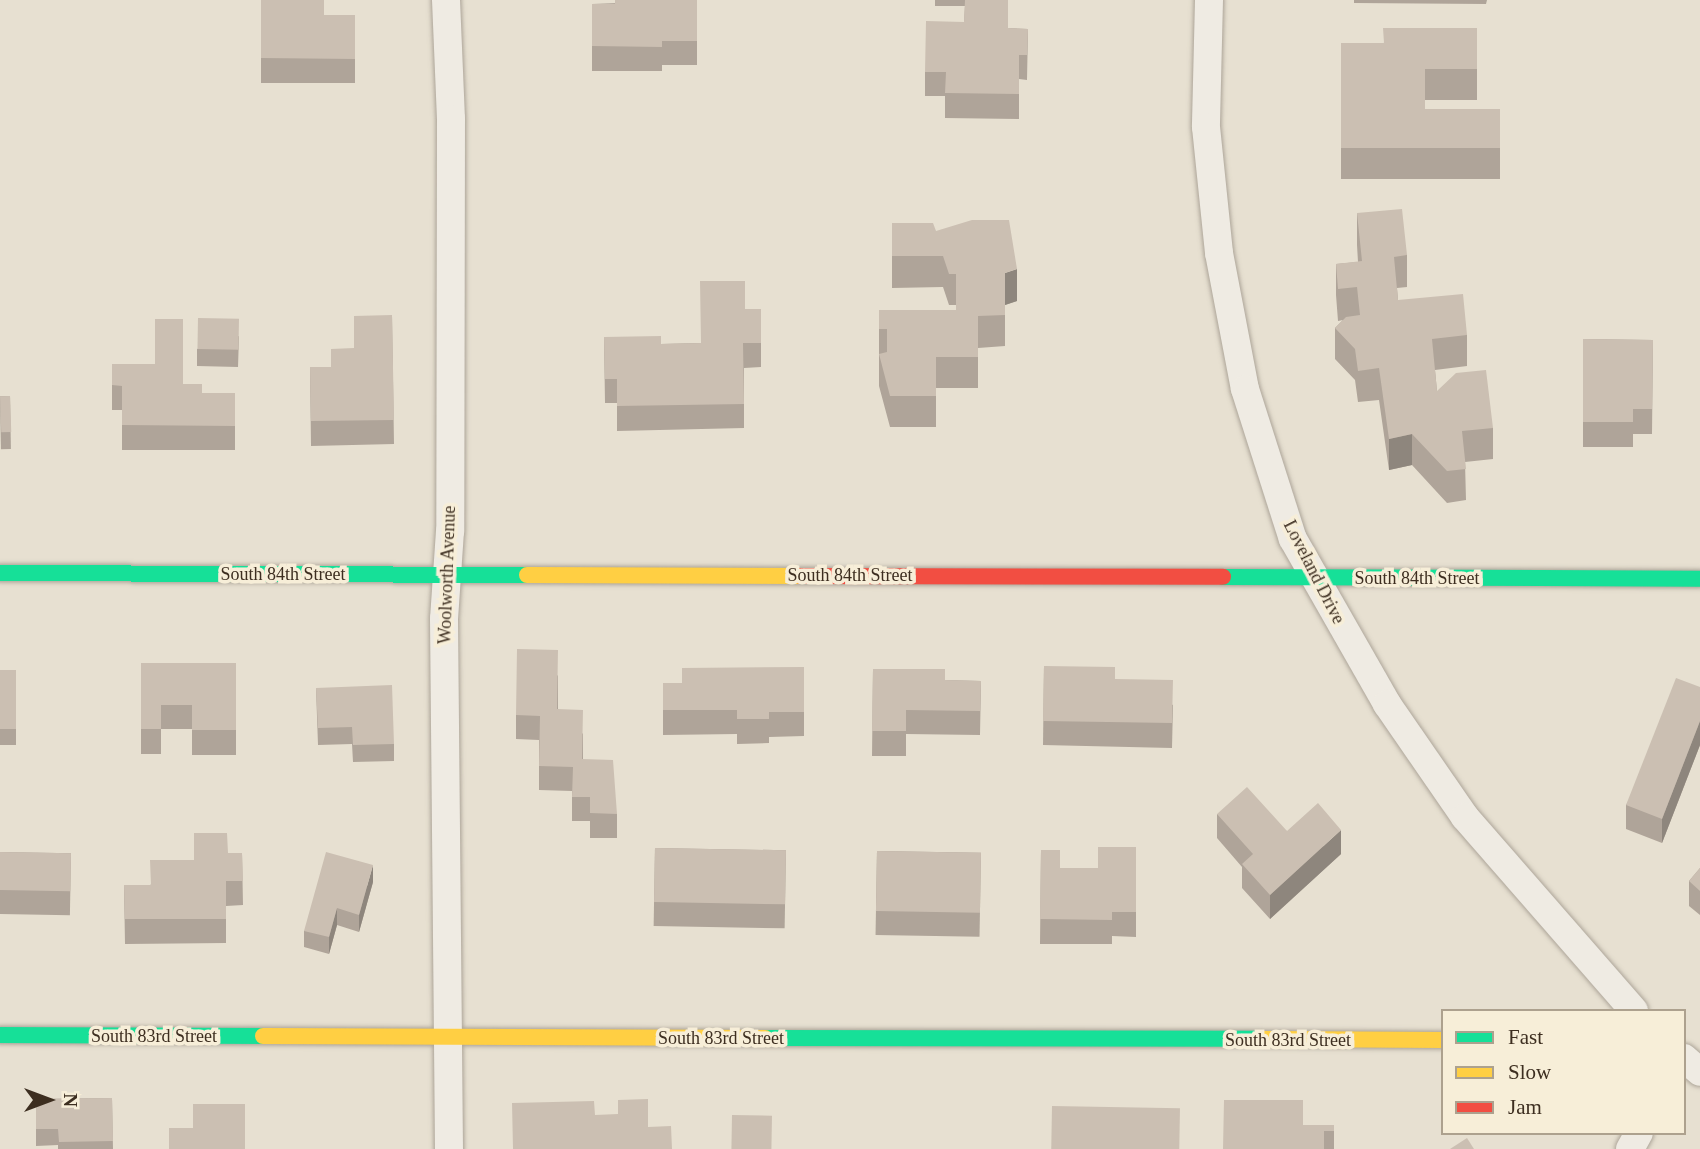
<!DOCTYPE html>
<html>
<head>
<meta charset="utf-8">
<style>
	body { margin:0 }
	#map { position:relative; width:1700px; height:1149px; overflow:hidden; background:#e7e0d1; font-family:"Times New Roman",serif }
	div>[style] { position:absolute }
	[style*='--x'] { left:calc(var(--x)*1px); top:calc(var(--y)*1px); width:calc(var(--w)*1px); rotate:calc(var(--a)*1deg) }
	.roads { filter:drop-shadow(0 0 2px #ada599) drop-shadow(0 0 2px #ada599) }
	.street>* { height:28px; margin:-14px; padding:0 14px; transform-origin:14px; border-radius:14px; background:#efebe3 }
	.fast>* { height:16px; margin:-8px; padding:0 8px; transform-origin:8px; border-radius:8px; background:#16e098 }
	.slow>* { height:16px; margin:-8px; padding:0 8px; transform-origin:8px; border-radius:8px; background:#ffcf43 }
	.jam>* { height:16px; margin:-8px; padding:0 8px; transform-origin:8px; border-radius:8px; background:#f24e42 }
	.wall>* { inset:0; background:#afa499; transform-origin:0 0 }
	.shaded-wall>* { inset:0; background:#8e867d }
	.building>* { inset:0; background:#cbbfb2; transform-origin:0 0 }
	span { translate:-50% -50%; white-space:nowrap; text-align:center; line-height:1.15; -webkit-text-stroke:7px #f7eed8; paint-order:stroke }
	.street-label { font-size:18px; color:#3d2e20 }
	.legend { position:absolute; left:1441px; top:1009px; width:245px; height:126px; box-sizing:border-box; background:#f7eed8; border:2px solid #ada18e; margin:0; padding:9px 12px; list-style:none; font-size:21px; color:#3d2e20 }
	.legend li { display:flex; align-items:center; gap:14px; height:35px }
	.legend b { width:35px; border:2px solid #ada18e }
	.north { position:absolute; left:14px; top:1065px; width:70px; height:70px; -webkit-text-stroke:5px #f7eed8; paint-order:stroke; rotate:90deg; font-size:19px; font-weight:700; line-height:28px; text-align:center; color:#3d2e20 }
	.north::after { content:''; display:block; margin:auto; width:24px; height:32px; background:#3d2e20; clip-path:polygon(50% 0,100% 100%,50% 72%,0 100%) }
</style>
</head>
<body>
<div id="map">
	<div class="roads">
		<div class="street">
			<i style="--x:446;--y:0;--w:119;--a:87.6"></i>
			<i style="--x:451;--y:119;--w:412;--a:90.1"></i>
			<i style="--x:450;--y:531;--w:88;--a:93.9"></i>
			<i style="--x:444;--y:619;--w:530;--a:89.46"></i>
			<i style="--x:1209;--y:0;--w:127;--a:91.4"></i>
			<i style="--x:1206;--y:127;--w:127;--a:84.1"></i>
			<i style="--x:1219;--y:253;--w:138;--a:79.2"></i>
			<i style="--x:1245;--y:389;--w:157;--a:72.3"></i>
			<i style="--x:1293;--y:539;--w:190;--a:60.3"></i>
			<i style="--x:1387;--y:704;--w:137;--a:55.4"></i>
			<i style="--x:1465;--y:817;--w:257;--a:48.9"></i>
			<i style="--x:1684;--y:1058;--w:21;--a:41"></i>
			<i style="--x:1630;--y:1149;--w:18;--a:-61"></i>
		</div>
		<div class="fast">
			<i style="--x:0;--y:573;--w:527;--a:0.22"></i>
			<i style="--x:1223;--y:577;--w:477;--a:0.2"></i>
			<i style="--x:0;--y:1035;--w:263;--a:0.2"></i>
			<i style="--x:765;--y:1038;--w:498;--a:0.1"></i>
		</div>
		<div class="slow">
			<i style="--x:527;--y:575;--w:274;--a:0.2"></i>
			<i style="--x:263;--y:1036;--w:502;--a:0.23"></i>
			<i style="--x:1263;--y:1039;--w:180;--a:0.3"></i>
		</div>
		<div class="jam">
			<i style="--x:801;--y:576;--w:422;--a:0.1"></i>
		</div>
	</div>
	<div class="wall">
		<i style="clip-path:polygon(261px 0,324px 15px,355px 15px,355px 83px,261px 83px)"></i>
		<i style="clip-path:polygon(697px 0,697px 65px,662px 65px,662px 71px,592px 71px,592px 4px)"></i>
		<i style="clip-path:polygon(935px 0,1008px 0,1008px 28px,1028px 29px,1027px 80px,1019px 79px,1019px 119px,945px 118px,945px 96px,925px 96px,925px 72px,964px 22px,965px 6px,935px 6px)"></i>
		<i style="clip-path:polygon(1354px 0,1487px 0,1486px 4px,1354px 3px)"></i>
		<i style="clip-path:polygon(1477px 28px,1477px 100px,1425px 100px,1425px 109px,1500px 109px,1500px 179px,1341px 179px,1341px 43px,1383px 43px)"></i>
		<i style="clip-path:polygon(1357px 213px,1407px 255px,1407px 287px,1397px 288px,1398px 300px,1467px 335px,1467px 366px,1435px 370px,1437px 391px,1493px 428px,1493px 459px,1465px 462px,1466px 500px,1447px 503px,1412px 465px,1389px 470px,1379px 400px,1358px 402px,1355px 380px,1335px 359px,1335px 328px,1343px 320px,1338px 321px,1336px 295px,1336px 264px,1358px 262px,1357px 245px)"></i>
		<i style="clip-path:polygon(892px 223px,936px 231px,1017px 301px,1005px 305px,1005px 346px,978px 348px,978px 388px,936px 388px,936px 427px,890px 427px,879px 386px,879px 310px,956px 310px,956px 305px,949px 305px,943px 287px,892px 288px)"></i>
		<i style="clip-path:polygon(745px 309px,761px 309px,761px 367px,744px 368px,744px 428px,617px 431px,617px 403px,605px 403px,604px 337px,661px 344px,701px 343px)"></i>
		<i style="clip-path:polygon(392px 315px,394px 444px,311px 446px,310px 367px,331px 367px,354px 348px)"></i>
		<i style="clip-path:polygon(239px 336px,238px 367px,197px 366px,197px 349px)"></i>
		<i style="clip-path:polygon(1583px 339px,1653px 340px,1652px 434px,1633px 434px,1633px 447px,1583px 447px)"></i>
		<i style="clip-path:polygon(112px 364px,183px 384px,202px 393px,235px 393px,235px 450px,122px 450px,122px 410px,112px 410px)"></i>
		<i style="left:10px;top:396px;width:53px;height:10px;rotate:89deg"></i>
		<i style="clip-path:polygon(141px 663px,236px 663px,236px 755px,192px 755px,192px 729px,161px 729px,161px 754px,141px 754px)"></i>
		<i style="clip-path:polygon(1044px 666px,1115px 679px,1173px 705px,1172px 748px,1043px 745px)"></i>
		<i style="clip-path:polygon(804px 667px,804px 736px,769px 737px,769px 743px,737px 744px,737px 734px,663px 735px,663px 683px,682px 683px)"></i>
		<i style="clip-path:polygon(873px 669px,945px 680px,981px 681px,980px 735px,906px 734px,906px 756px,872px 756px)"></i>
		<i style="left:0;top:670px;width:16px;height:75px"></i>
		<i style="clip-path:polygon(558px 675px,558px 709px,583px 734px,583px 759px,617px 814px,617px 838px,590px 838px,590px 821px,572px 821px,572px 791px,539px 790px,539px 740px,516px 739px,516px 715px)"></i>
		<i style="clip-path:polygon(1700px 687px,1700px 745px,1662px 843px,1626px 829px,1626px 805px)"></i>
		<i style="clip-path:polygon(316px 688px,394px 744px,394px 761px,353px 762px,352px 744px,318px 745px)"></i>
		<i style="clip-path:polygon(1217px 814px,1287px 831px,1341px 854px,1270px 919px,1242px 888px,1242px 867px,1217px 838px)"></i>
		<i style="clip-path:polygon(1136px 847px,1136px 937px,1112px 936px,1112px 944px,1040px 944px,1041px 850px,1060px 868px,1098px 868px)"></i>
		<i style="left:655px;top:848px;width:131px;height:78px;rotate:1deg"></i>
		<i style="left:877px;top:851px;width:104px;height:84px;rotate:1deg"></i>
		<i style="left:0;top:852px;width:71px;height:62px;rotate:1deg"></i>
		<i style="clip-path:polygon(228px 853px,242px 853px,243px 905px,226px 906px,226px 943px,125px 944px,124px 885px,150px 885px,194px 860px)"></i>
		<i style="clip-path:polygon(1700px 868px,1700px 915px,1689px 906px,1689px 881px)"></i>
		<i style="clip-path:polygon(373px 882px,359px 932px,337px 925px,329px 954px,304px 947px,304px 931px)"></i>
		<i style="clip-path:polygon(112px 1098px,113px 1149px,58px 1149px,58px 1145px,36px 1146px,36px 1099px)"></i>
		<i style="clip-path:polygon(1303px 1125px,1334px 1125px,1334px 1149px,1223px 1149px)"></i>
	</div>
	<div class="shaded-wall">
		<i style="clip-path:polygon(1017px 269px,1017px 301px,1005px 305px,1005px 273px)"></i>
		<i style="clip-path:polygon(1412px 434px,1412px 465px,1389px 470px,1389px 439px)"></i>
		<i style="clip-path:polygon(1700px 721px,1700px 745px,1662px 843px,1662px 819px)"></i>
		<i style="clip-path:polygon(1341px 830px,1341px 854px,1270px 919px,1270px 895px)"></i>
		<i style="clip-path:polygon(373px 865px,373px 882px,359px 932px,359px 915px)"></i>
		<i style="clip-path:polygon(337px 908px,337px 925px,329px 954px,329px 937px)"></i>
	</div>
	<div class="building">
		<i style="clip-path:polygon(261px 0,324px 0,324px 15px,355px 15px,355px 59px,261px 58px)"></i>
		<i style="clip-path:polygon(615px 0,697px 0,697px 41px,662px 41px,662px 47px,592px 46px,592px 4px,615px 4px)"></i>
		<i style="clip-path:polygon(965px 0,1008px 0,1008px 28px,1028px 29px,1027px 55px,1019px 55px,1019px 94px,945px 93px,946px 72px,925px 72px,926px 21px,964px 22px)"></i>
		<i style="clip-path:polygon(1383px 28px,1477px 28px,1477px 69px,1425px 69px,1425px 109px,1500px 109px,1500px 148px,1341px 148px,1341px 43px,1384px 43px)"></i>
		<i style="clip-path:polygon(1402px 209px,1407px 255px,1394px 257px,1398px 300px,1463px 294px,1467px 335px,1432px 339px,1437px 391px,1456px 373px,1486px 370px,1493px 428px,1462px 431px,1466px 469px,1447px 471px,1412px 434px,1389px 439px,1379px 368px,1358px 371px,1355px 349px,1335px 328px,1346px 317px,1360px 315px,1357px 287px,1338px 289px,1336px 264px,1362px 261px,1357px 213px)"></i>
		<i style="clip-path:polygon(972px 220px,1009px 220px,1017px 269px,1005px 273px,1005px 315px,978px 316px,978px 357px,936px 357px,936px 396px,890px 396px,879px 354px,887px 352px,887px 329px,879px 329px,879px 310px,956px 310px,956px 274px,949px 274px,943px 256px,892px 256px,892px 223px,933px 223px,936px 231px)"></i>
		<i style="clip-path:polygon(700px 281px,745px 281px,745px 309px,761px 309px,761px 343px,743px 343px,744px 404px,617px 406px,617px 379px,605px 379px,604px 337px,661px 336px,661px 344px,701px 343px)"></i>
		<i style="clip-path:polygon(392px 315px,394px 420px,311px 421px,310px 367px,331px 367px,331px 349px,354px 348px,354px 316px)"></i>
		<i style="left:198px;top:318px;width:41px;height:31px;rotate:1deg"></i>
		<i style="clip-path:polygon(155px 319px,183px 319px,183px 384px,202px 384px,202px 393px,235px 393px,235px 426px,122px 425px,122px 386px,112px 385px,112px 364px,155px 364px)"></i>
		<i style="clip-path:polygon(1583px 339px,1653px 340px,1652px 409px,1633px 409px,1633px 422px,1583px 422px)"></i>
		<i style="left:10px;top:396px;width:36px;height:10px;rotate:88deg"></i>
		<i style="clip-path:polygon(517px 649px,558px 650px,557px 709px,583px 710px,582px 759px,613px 760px,617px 814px,590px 813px,590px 797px,572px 797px,573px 767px,539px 766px,540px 716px,516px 715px)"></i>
		<i style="clip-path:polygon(141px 663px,236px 663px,236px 730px,192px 730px,192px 705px,161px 705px,161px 729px,141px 729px)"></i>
		<i style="clip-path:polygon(1044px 666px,1115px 667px,1115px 679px,1173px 680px,1172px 723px,1043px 721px)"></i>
		<i style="clip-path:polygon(804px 667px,804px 712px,769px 712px,769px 719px,737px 719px,737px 710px,663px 710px,663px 683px,682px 683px,682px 668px)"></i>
		<i style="clip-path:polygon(873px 669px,945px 669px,945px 680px,981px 681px,980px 711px,906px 710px,906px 731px,872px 731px)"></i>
		<i style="left:0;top:670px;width:16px;height:59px"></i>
		<i style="clip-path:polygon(1676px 678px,1700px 687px,1700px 721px,1662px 819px,1626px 805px)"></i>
		<i style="clip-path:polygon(392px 685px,394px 744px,353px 745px,352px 727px,318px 728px,316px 688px)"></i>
		<i style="clip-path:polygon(1247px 787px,1287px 831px,1318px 803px,1341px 830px,1270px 895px,1242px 864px,1253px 854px,1217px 814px)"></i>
		<i style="clip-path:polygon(194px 833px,227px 833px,228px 853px,242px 853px,243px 881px,226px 881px,226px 919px,125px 919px,124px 885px,151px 885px,150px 860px,194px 860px)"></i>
		<i style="clip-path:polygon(1098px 847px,1136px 847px,1136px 912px,1112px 912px,1112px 920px,1040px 919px,1041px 850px,1060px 850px,1060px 868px,1098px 868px)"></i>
		<i style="left:655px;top:848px;width:131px;height:54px;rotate:1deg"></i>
		<i style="left:877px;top:851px;width:104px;height:60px;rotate:1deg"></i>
		<i style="left:0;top:852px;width:71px;height:38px;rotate:1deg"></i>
		<i style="clip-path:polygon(326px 852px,373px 865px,359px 915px,337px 908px,329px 937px,304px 931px)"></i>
		<i style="clip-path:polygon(1700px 868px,1700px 891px,1689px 881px)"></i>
		<i style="clip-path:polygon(112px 1098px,113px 1141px,59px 1142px,58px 1129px,36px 1129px,36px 1099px)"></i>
		<i style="clip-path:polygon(648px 1099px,648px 1127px,671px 1126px,672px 1149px,513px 1149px,512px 1103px,594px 1101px,595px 1115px,618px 1114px,618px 1100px)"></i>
		<i style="clip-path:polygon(1224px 1100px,1303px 1100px,1303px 1125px,1334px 1125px,1334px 1131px,1324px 1131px,1324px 1149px,1223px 1149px)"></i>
		<i style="clip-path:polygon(193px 1104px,245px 1104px,245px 1149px,169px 1149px,169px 1128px,193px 1128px)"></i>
		<i style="left:1052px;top:1106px;width:128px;height:43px;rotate:1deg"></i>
		<i style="left:732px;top:1115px;width:40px;height:34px;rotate:1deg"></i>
		<i style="clip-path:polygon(1467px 1138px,1474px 1149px,1450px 1149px)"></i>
	</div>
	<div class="street-label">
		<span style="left:1314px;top:572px;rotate:63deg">Loveland Drive</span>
		<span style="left:283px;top:574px">South 84th Street</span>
		<span style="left:447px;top:575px;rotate:-88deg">Woolworth Avenue</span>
		<span style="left:850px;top:575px">South 84th Street</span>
		<span style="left:1417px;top:578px">South 84th Street</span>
		<span style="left:154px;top:1036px">South 83rd Street</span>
		<span style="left:721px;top:1038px">South 83rd Street</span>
		<span style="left:1288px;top:1040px">South 83rd Street</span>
	</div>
	<ul class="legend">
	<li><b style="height:9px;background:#16e098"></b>Fast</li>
	<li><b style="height:9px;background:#ffcf43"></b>Slow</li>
	<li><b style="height:9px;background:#f24e42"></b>Jam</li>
	</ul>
	<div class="north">N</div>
</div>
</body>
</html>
